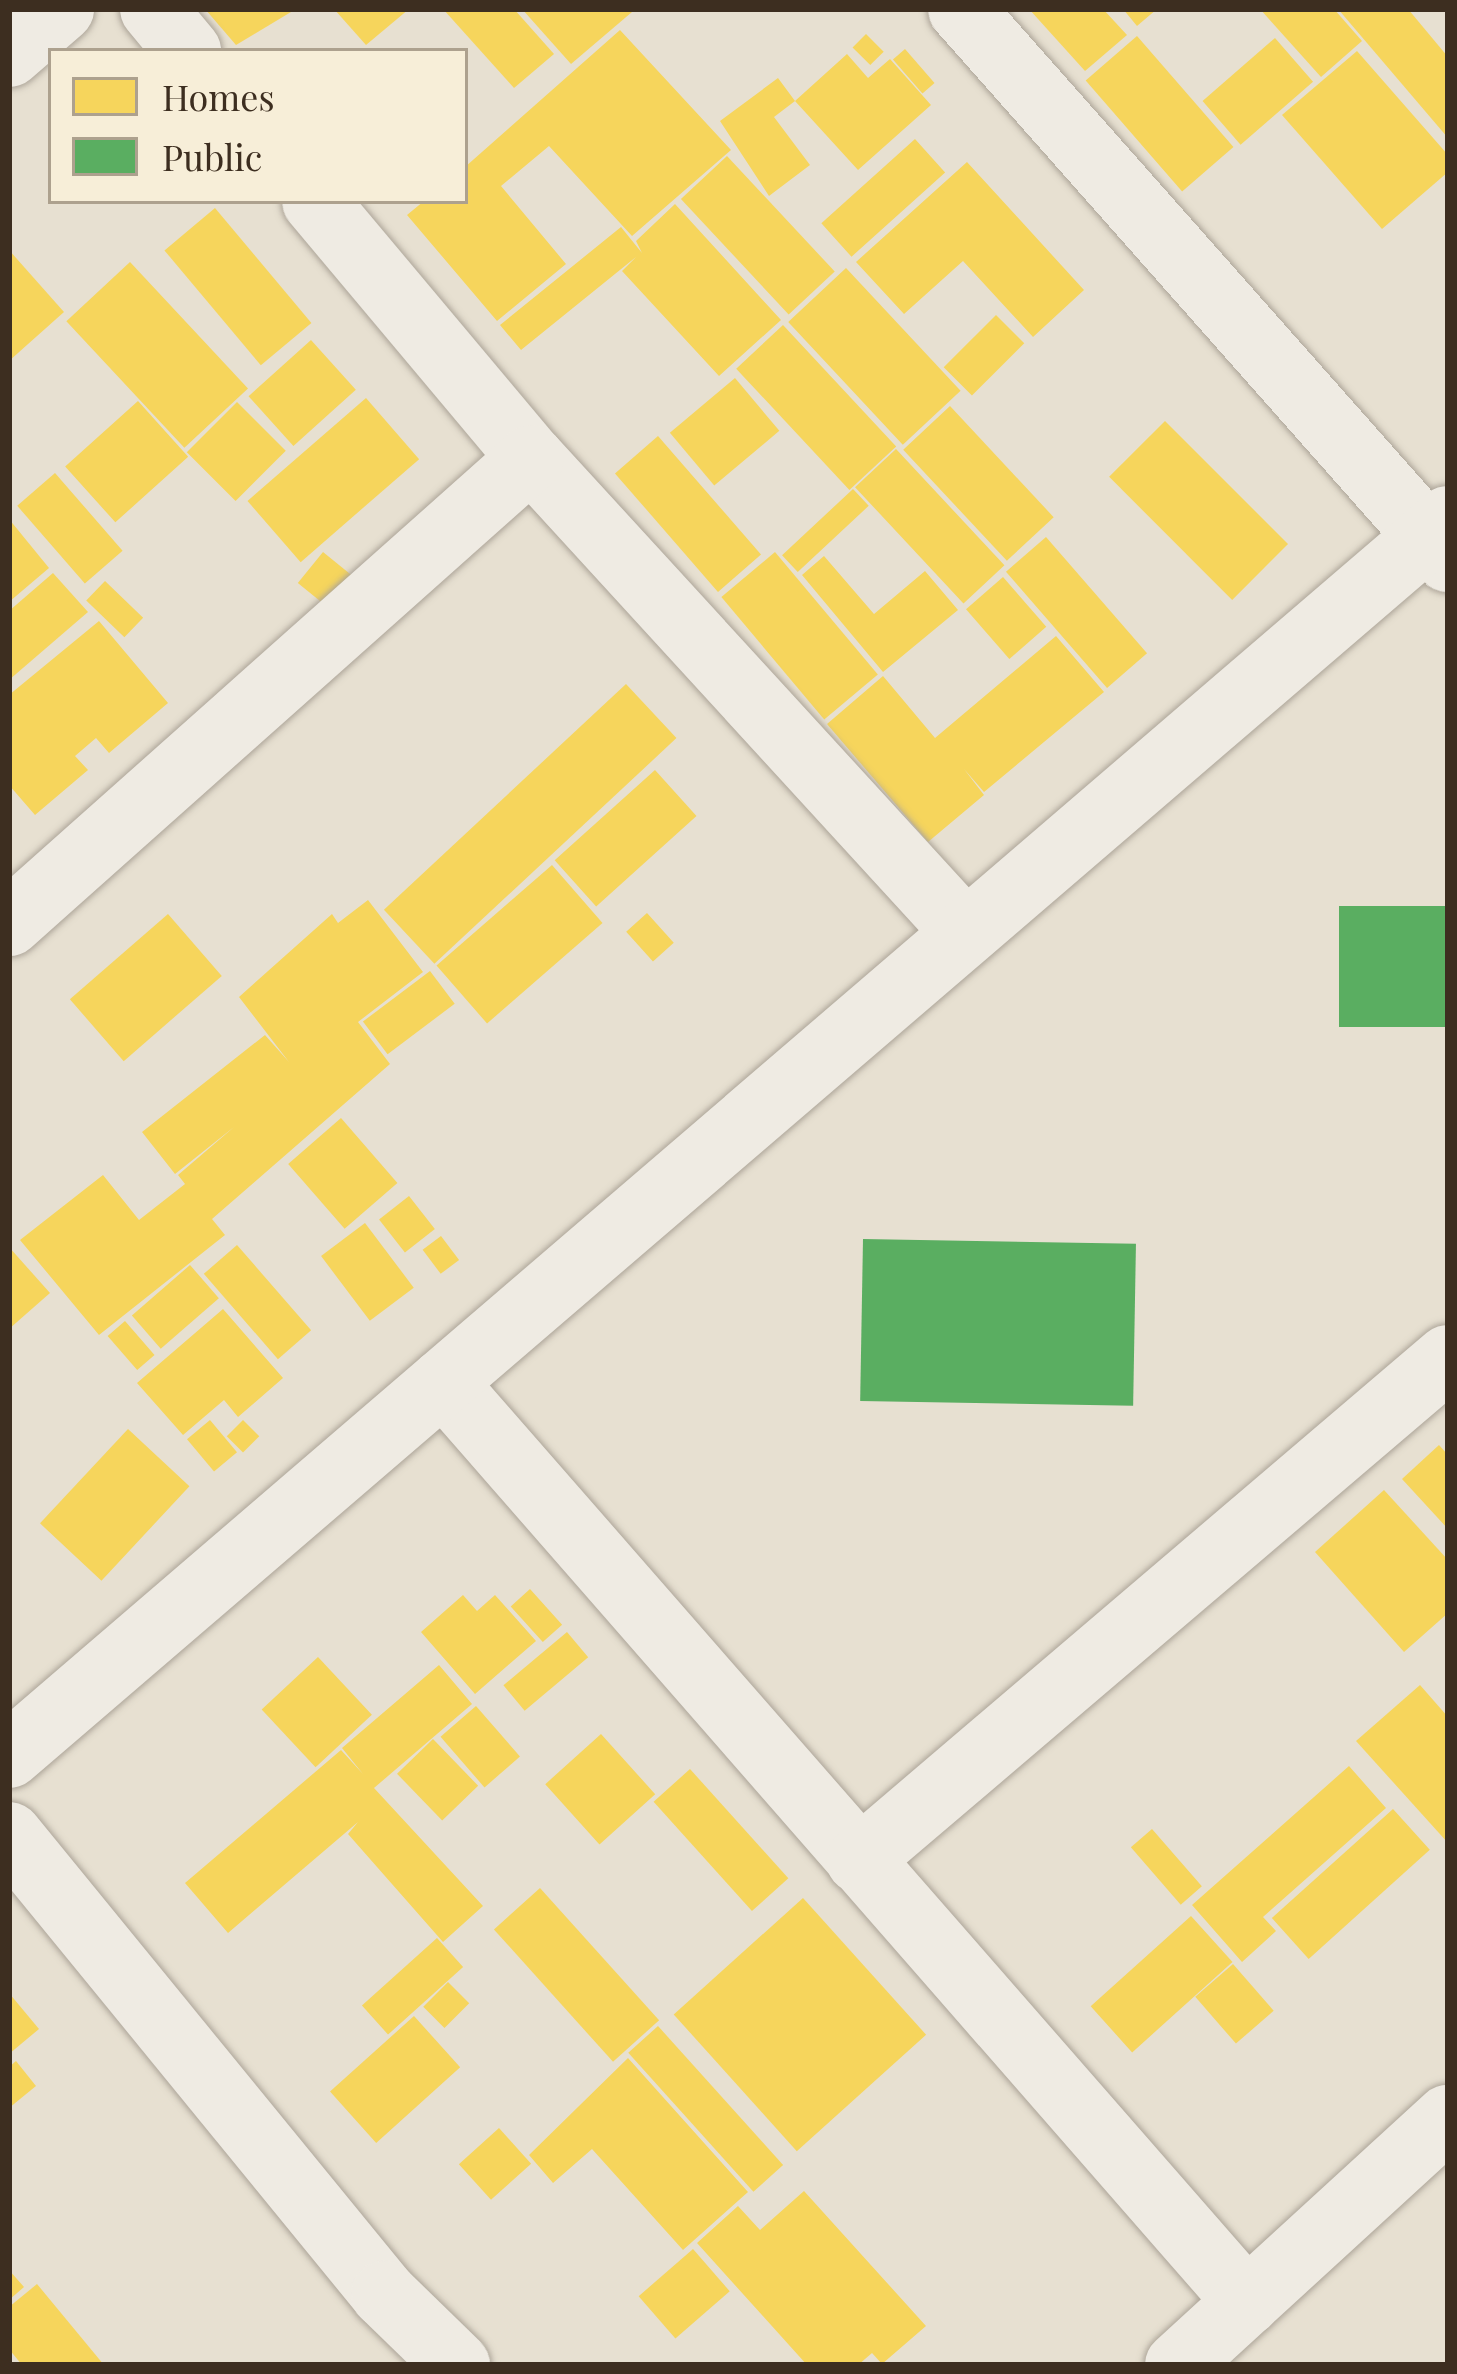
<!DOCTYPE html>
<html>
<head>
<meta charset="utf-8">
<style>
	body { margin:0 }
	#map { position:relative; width:1457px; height:2374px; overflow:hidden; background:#e7e0d1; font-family:"Playfair Display",serif }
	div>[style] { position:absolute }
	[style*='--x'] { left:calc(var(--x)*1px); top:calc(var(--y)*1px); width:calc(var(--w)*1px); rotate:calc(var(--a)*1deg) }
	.homes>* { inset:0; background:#f6d55c; transform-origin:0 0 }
	.public>* { inset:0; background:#5aae61; transform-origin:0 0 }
	.roads { filter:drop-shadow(0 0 3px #ada599) drop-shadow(0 0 3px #ada599) }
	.minor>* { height:66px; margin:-33px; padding:0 33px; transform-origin:33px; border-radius:33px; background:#efebe3 }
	span { translate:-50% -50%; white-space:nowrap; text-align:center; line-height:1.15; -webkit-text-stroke:12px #f7eed8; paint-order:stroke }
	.frame { position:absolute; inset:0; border:12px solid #3d2e20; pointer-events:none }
	.legend { position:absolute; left:48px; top:48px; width:420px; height:156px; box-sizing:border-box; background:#f7eed8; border:3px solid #ada18e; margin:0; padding:15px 21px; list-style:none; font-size:36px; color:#3d2e20 }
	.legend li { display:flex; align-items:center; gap:24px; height:60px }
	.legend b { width:60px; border:3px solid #ada18e }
</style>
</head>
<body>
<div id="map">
	<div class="homes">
		<i style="clip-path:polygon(205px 9px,296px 9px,236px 45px)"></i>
		<i style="clip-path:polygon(334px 9px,409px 9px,366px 45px)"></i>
		<i style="clip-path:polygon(443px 9px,514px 9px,554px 54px,514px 88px)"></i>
		<i style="clip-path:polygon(522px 9px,629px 9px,632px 12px,571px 64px)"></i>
		<i style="clip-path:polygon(1029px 9px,1103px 9px,1127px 35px,1085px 71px)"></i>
		<i style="clip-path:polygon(1123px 9px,1157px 9px,1137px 26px)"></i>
		<i style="clip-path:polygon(1260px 9px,1334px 9px,1362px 41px,1321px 77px)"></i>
		<i style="clip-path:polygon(1338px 9px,1408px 9px,1448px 57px,1448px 138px)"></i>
		<i style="clip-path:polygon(620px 30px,731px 150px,632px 236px,549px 146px,501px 186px,566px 264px,497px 321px,407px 215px,424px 201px,465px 201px,465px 167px)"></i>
		<i style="left:866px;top:34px;width:25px;height:19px;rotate:45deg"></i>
		<i style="left:1137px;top:36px;width:147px;height:68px;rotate:49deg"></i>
		<i style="left:1275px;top:38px;width:58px;height:96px;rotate:49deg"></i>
		<i style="left:905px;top:49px;width:45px;height:16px;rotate:49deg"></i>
		<i style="clip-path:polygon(1357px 51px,1448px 155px,1448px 172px,1382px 229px,1282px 115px)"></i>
		<i style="clip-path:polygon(847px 54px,868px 78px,890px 59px,931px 105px,858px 170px,795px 101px,774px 117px,810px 165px,769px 196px,720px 121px,778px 78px,795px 101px)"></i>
		<i style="left:915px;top:139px;width:45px;height:126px;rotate:48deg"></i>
		<i style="left:727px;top:156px;width:158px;height:63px;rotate:47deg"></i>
		<i style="clip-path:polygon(967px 162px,1084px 290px,1033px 337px,963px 261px,904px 314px,856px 262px)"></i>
		<i style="clip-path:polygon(675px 204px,781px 320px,719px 376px,622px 271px,636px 257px,521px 350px,500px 325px,621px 227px,642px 253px,636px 241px)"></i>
		<i style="left:215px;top:208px;width:150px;height:66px;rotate:50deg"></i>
		<i style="clip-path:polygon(9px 250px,64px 312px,9px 361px)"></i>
		<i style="left:130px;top:262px;width:173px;height:87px;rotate:47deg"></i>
		<i style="left:846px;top:268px;width:168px;height:79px;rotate:47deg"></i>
		<i style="left:996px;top:315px;width:40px;height:74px;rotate:45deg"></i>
		<i style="left:783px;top:325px;width:166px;height:64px;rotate:47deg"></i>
		<i style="left:311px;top:340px;width:67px;height:84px;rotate:48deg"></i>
		<i style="left:735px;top:378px;width:69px;height:85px;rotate:50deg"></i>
		<i style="left:366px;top:398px;width:81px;height:157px;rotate:49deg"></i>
		<i style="left:138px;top:401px;width:75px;height:98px;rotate:48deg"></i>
		<i style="left:237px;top:402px;width:69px;height:71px;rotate:45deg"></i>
		<i style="left:950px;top:406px;width:152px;height:64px;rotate:47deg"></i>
		<i style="left:1165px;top:421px;width:174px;height:79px;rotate:45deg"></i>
		<i style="left:658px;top:436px;width:157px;height:57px;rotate:49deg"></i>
		<i style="left:896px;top:449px;width:159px;height:56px;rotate:47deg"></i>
		<i style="left:55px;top:473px;width:103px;height:50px;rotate:49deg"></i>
		<i style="left:853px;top:489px;width:23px;height:97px;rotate:47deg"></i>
		<i style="clip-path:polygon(9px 519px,49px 568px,9px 602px)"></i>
		<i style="left:1046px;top:537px;width:154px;height:53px;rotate:49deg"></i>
		<i style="left:323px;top:552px;width:50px;height:40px;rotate:39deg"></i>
		<i style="left:775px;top:552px;width:160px;height:70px;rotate:50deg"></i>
		<i style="clip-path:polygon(824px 556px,874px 614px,925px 571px,958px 610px,883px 672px,802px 575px)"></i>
		<i style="clip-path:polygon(53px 573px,88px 612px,9px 680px,9px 611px)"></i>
		<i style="left:1003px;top:577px;width:66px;height:49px;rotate:49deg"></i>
		<i style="left:105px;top:581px;width:53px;height:27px;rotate:44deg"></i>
		<i style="clip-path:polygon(99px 621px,168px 703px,109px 753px,96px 738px,75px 756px,88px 770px,35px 815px,9px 785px,9px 695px)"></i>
		<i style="clip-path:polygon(1056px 636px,1104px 692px,984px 792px,964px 769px,984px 795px,928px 842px,827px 724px,883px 676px,935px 738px)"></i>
		<i style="left:626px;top:684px;width:74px;height:331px;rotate:47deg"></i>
		<i style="left:655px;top:770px;width:62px;height:135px;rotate:48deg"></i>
		<i style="left:552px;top:865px;width:77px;height:153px;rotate:49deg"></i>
		<i style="clip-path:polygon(368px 900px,423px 972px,358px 1022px,390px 1064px,212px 1219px,225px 1235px,99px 1335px,20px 1240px,103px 1175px,139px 1220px,185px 1184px,178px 1175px,234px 1127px,175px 1174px,142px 1132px,265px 1035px,289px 1062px,239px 997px,332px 914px,338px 923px)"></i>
		<i style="left:647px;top:913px;width:40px;height:28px;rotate:48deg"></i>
		<i style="left:168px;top:914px;width:82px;height:130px;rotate:49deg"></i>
		<i style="left:430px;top:971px;width:41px;height:84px;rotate:53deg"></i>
		<i style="left:341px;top:1118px;width:86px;height:70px;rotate:49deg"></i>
		<i style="left:409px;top:1196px;width:42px;height:38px;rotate:52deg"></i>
		<i style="left:365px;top:1223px;width:81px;height:55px;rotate:53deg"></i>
		<i style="left:441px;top:1236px;width:30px;height:23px;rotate:53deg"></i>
		<i style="left:237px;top:1245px;width:113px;height:44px;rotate:49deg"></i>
		<i style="clip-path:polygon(9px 1247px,50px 1293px,9px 1329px)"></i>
		<i style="left:190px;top:1265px;width:44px;height:77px;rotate:49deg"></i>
		<i style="clip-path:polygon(223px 1309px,283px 1378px,238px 1417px,224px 1400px,183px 1435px,137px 1383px)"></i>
		<i style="left:125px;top:1321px;width:45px;height:23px;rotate:49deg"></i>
		<i style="left:210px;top:1420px;width:42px;height:30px;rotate:50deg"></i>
		<i style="left:243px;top:1420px;width:23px;height:23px;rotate:45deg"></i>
		<i style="left:128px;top:1429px;width:84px;height:129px;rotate:43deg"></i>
		<i style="clip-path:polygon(1439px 1445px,1448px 1455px,1448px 1529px,1402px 1479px)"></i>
		<i style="clip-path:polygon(1384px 1490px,1448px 1560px,1448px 1613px,1404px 1652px,1315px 1552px)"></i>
		<i style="left:530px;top:1589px;width:48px;height:26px;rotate:48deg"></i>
		<i style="clip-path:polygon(463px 1595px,477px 1611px,495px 1595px,536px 1641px,475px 1694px,421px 1632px)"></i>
		<i style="left:567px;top:1632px;width:33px;height:83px;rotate:50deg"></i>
		<i style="left:318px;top:1657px;width:79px;height:77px;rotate:47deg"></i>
		<i style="clip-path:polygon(439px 1665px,472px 1704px,374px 1788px,483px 1906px,443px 1942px,348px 1834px,358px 1822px,228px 1933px,185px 1883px,341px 1750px,363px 1774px,342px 1748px)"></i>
		<i style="clip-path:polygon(1420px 1685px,1448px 1717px,1448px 1843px,1356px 1741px)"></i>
		<i style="left:476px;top:1706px;width:67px;height:47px;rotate:49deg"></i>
		<i style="left:601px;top:1734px;width:81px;height:75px;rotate:48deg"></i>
		<i style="left:433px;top:1739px;width:65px;height:50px;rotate:46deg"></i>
		<i style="clip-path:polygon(1349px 1766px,1386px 1808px,1263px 1917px,1276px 1931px,1242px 1962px,1192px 1905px)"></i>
		<i style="left:690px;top:1769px;width:147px;height:49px;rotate:48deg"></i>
		<i style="left:1393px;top:1809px;width:55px;height:163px;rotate:48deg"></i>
		<i style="left:1152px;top:1829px;width:76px;height:28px;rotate:49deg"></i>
		<i style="left:540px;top:1888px;width:178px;height:62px;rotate:48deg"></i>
		<i style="left:803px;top:1898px;width:184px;height:174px;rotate:48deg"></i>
		<i style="left:1191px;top:1916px;width:62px;height:135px;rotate:48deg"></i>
		<i style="left:437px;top:1938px;width:39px;height:101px;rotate:48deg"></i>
		<i style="left:1233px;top:1964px;width:62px;height:50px;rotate:49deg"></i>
		<i style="left:448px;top:1982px;width:30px;height:35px;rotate:45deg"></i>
		<i style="clip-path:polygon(9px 1993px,39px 2029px,9px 2054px)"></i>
		<i style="left:414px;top:2016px;width:69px;height:113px;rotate:48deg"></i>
		<i style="left:658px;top:2026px;width:187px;height:40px;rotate:48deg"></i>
		<i style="clip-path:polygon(628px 2058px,748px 2192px,683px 2250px,592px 2149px,553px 2183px,529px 2155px)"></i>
		<i style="clip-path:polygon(16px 2061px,36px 2086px,9px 2108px,9px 2067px)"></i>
		<i style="left:499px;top:2128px;width:48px;height:54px;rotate:48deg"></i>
		<i style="clip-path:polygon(804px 2191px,926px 2326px,882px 2364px,872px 2353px,858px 2365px,807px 2365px,697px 2243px,738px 2206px,760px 2230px)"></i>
		<i style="left:693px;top:2249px;width:56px;height:72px;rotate:49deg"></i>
		<i style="clip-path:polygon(9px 2270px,24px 2287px,9px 2300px)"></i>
		<i style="clip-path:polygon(37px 2284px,104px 2365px,22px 2365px,9px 2349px,9px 2307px)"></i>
	</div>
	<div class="public">
		<i style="left:1448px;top:906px;width:121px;height:109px;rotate:90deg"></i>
		<i style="left:863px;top:1239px;width:273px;height:162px;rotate:1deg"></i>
	</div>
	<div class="roads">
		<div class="minor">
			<i style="--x:153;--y:9;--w:55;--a:50.2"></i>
			<i style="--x:961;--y:9;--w:735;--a:48.48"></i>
			<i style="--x:9;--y:54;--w:69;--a:-40.9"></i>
			<i style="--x:315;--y:201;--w:336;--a:50"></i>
			<i style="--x:531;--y:458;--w:643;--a:47.52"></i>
			<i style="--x:9;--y:923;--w:699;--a:-41.69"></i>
			<i style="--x:443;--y:1382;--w:1222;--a:48.85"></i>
			<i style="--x:9;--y:1755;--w:1897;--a:-40.66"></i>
			<i style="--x:9;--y:1835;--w:593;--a:50.75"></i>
			<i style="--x:384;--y:2294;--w:102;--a:44.2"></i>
			<i style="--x:859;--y:1860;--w:774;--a:-40.44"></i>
			<i style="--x:1178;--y:2365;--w:366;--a:-42.5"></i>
		</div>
	</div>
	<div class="frame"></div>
	<ul class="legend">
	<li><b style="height:33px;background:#f6d55c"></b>Homes</li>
	<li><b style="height:33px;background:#5aae61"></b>Public</li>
	</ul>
</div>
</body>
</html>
